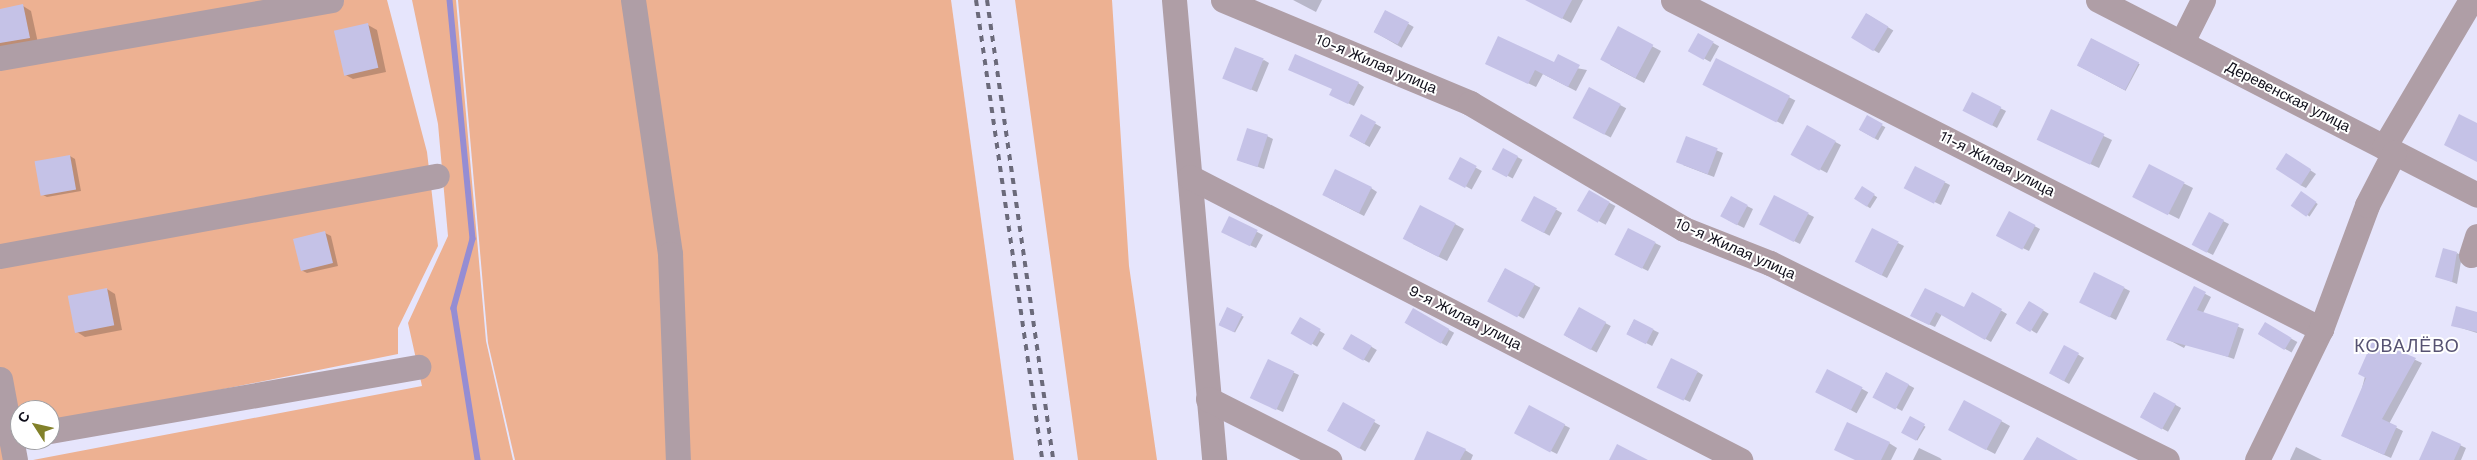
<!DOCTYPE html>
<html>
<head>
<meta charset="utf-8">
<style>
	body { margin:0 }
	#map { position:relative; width:2477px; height:460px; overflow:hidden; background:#e6e5fc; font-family:"Work Sans",sans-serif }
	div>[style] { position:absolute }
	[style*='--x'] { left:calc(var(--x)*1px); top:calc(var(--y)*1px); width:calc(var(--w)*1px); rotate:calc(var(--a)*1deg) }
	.green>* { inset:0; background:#edb192 }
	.shadow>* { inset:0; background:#0003; transform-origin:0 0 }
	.stream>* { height:5.5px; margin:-2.75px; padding:0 2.75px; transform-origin:2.75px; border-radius:2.75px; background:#958dd3 }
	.building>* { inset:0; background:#c5c2e7; transform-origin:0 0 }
	.minor>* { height:25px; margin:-12.5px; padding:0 12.5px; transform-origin:12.5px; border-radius:12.5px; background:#af9ea6 }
	.rail>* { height:4px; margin-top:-2px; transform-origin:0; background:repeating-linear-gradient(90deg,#6b6a7a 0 6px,transparent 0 12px) }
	span { translate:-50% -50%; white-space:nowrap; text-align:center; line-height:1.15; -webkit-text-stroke:4px #fff; paint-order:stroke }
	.street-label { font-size:15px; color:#0f0e1a }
	.quarter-label { font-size:18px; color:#565272; letter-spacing:1px }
	.north { position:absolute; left:10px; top:400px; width:50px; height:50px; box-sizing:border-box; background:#fff; border:1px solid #9f9fa3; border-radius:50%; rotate:305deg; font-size:14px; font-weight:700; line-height:20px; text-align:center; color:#0f0e1a }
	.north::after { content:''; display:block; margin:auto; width:18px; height:22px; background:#82812a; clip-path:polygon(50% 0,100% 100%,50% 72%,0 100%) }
</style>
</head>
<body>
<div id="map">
	<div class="green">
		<i style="clip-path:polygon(0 0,387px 0,427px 152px,438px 246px,398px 328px,398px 354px,50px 424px,50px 410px,20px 410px,20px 430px,4px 460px,0 460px)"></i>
		<i style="clip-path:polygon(412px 0,456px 0,486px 341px,513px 460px,33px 460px,422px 386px,408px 323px,448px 236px,438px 124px)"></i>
		<i style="clip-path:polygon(458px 0,951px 0,1014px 460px,515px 460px,488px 343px)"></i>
		<i style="clip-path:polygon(1015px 0,1112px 0,1129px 266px,1157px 460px,1078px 460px)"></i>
	</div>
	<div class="shadow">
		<i style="clip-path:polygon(1293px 0,1322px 0,1316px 12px)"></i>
		<i style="clip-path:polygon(1528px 0,1583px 0,1571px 23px)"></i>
		<i style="clip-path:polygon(23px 6px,31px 11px,38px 43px,0 50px,0 10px)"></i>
		<i style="left:1386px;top:11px;width:32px;height:24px;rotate:30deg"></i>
		<i style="left:1867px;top:14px;width:31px;height:27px;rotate:32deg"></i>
		<i style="clip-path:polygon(368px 25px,377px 30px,386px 72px,353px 79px,344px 74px)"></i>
		<i style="clip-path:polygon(1618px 28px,1661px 51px,1644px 83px,1610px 65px)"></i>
		<i style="left:1699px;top:35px;width:23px;height:18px;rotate:29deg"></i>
		<i style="left:2092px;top:39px;width:54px;height:30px;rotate:28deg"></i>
		<i style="clip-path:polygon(1264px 60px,1269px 63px,1257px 92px,1229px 80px)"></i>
		<i style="left:1716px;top:60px;width:89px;height:27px;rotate:27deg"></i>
		<i style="clip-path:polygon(1555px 64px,1587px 70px,1576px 91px,1543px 74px,1536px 87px,1494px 67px)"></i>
		<i style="clip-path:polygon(1358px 83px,1364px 87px,1354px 106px,1337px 98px)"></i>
		<i style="left:1590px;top:89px;width:41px;height:33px;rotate:28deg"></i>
		<i style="clip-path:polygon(2000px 108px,2006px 111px,1997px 128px,1970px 113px)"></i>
		<i style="clip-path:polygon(2051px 111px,2112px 140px,2099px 168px,2047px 144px)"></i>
		<i style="left:1362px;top:116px;width:22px;height:23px;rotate:30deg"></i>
		<i style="left:1867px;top:117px;width:21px;height:15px;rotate:29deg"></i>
		<i style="clip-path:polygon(1807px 127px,1841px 145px,1827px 173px,1799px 158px)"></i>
		<i style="clip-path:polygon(1267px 136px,1273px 139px,1264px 169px,1238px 160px)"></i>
		<i style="clip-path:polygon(1687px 138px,1723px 153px,1714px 177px,1683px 165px)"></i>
		<i style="left:1504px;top:150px;width:21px;height:21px;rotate:28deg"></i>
		<i style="clip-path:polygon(70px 156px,75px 159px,81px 191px,47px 197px,41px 194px)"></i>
		<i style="clip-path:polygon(2292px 158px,2316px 174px,2306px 188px,2300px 185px)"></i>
		<i style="left:1460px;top:159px;width:25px;height:21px;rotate:29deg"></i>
		<i style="clip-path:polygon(2149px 166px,2193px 188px,2179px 219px,2143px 201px)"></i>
		<i style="clip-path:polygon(1916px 168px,1950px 185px,1941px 205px,1912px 191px)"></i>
		<i style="clip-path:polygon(1371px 188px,1377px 192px,1364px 216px,1329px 198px)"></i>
		<i style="left:1863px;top:188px;width:17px;height:13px;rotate:33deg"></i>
		<i style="left:1589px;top:192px;width:30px;height:21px;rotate:28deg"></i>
		<i style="left:2301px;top:193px;width:20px;height:15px;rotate:33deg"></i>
		<i style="left:1535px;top:198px;width:31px;height:26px;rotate:29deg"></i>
		<i style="clip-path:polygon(1747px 206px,1753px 209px,1744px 228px,1728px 220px)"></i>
		<i style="clip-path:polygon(2010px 213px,2040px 229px,2029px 251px,2004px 239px)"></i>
		<i style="clip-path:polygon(1808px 214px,1814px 217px,1800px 244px,1766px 227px)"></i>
		<i style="clip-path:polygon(2209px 214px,2229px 224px,2213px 255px,2199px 248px)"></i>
		<i style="clip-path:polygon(1230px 218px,1263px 235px,1256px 248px,1228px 235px)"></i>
		<i style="clip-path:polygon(1455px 224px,1464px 229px,1447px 261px,1413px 244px)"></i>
		<i style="clip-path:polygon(325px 233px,331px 236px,338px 266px,307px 273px,301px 270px)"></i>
		<i style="clip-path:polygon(1655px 243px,1661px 246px,1648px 271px,1622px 258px)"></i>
		<i style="clip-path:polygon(1898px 243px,1904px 246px,1887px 278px,1862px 265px)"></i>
		<i style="clip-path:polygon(2457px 253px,2462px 256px,2457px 284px,2437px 276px)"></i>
		<i style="left:1505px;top:269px;width:40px;height:35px;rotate:28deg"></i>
		<i style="clip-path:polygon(2124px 288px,2130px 291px,2116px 320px,2086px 305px)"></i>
		<i style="clip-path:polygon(2194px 288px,2211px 297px,2203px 313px,2244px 329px,2234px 359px,2187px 343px,2184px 348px,2167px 339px)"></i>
		<i style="clip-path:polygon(107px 289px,115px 294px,122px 330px,85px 337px,77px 332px)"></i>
		<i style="clip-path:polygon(1925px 289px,1964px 309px,1973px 294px,2007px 314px,1991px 342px,1942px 314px,1935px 327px,1917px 319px)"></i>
		<i style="left:2029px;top:302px;width:23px;height:23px;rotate:31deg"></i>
		<i style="left:1228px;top:308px;width:18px;height:18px;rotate:29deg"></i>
		<i style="left:1579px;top:309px;width:36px;height:30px;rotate:28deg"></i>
		<i style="left:1413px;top:310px;width:47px;height:15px;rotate:29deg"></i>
		<i style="clip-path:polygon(2477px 313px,2477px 333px,2452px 325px)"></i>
		<i style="left:1300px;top:319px;width:29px;height:15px;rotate:31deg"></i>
		<i style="left:1634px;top:320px;width:28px;height:15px;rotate:27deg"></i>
		<i style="left:2265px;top:324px;width:37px;height:12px;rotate:29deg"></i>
		<i style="left:1352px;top:335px;width:29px;height:15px;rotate:31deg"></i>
		<i style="clip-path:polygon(2374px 341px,2422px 363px,2389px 424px,2403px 431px,2391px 458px,2349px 439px)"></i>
		<i style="left:2065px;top:347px;width:22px;height:30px;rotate:30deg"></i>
		<i style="clip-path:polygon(1269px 361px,1299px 375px,1283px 412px,1258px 401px)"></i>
		<i style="left:1828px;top:370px;width:46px;height:24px;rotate:29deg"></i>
		<i style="clip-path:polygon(1698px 372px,1703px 375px,1690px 402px,1664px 390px)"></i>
		<i style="left:1886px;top:373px;width:32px;height:26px;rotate:28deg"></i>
		<i style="left:2154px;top:393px;width:31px;height:27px;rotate:29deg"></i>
		<i style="left:1343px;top:404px;width:43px;height:30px;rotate:30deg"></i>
		<i style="clip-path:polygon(1529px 407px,1570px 428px,1557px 454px,1521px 436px)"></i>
		<i style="left:1911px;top:418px;width:17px;height:16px;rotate:31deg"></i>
		<i style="clip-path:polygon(2001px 421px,2010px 426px,1995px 454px,1959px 435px)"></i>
		<i style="clip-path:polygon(2433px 432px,2466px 448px,2461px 460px,2420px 460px)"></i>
		<i style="clip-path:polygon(1889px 443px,1897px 448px,1891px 460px,1856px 460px)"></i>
		<i style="clip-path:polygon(2296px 447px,2322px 460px,2290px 460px)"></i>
		<i style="clip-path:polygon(1919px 448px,1940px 458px,1942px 460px,1913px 460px)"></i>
		<i style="clip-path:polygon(1465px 450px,1473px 455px,1471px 460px,1415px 460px)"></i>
	</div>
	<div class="stream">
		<i style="--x:450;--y:0;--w:240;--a:84.5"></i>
		<i style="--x:473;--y:239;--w:72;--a:105.4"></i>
		<i style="--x:454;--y:308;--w:154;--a:81"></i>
	</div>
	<div class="building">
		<i style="clip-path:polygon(1525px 0,1572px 0,1562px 19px)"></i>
		<i style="clip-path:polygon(23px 4px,30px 38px,0 43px,0 9px)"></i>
		<i style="left:1385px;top:10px;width:27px;height:25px;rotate:27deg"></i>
		<i style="left:1866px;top:13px;width:26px;height:29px;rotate:31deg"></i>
		<i style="left:368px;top:23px;width:46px;height:35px;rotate:77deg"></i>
		<i style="left:1618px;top:26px;width:40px;height:38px;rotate:28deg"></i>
		<i style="left:1698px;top:33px;width:18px;height:21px;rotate:29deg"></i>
		<i style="clip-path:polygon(1498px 36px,1554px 62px,1558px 54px,1580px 65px,1568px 87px,1535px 70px,1528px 84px,1485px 64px)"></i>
		<i style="left:2091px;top:38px;width:54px;height:31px;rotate:27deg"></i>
		<i style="left:1235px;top:47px;width:31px;height:34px;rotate:22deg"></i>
		<i style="clip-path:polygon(1295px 54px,1359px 82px,1348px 104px,1329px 95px,1332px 89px,1288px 70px)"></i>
		<i style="left:1716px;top:58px;width:83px;height:30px;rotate:27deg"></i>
		<i style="left:1589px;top:87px;width:36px;height:35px;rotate:28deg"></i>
		<i style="left:1972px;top:92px;width:33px;height:21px;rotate:27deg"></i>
		<i style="left:2051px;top:109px;width:59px;height:34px;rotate:25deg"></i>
		<i style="left:1361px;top:114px;width:17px;height:25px;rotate:28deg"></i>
		<i style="clip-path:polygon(2459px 114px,2477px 123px,2477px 162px,2444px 145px)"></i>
		<i style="left:1867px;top:115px;width:18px;height:17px;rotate:29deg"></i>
		<i style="left:1807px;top:125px;width:33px;height:34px;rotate:29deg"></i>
		<i style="left:1247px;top:128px;width:22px;height:34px;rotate:18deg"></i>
		<i style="left:1686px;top:136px;width:34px;height:28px;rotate:21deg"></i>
		<i style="left:1503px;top:148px;width:17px;height:24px;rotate:28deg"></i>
		<i style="left:2286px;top:153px;width:30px;height:19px;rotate:33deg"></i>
		<i style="left:70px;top:155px;width:35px;height:36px;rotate:80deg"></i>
		<i style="left:1460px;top:157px;width:19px;height:25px;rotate:28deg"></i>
		<i style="left:2149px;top:164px;width:40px;height:37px;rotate:27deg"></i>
		<i style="left:1915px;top:166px;width:34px;height:25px;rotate:27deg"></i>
		<i style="left:1335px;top:169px;width:41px;height:29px;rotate:26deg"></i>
		<i style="left:1862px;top:186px;width:15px;height:15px;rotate:32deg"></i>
		<i style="left:1589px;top:190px;width:24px;height:24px;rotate:30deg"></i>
		<i style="left:2301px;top:191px;width:19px;height:18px;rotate:35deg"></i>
		<i style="left:1774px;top:195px;width:39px;height:33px;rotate:27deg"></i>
		<i style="left:1534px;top:196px;width:26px;height:28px;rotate:28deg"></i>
		<i style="left:1731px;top:196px;width:19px;height:23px;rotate:28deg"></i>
		<i style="left:1420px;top:205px;width:40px;height:38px;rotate:27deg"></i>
		<i style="left:2009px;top:211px;width:30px;height:28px;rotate:28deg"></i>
		<i style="left:2209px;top:212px;width:17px;height:37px;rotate:28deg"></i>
		<i style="left:1229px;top:216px;width:32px;height:18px;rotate:26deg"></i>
		<i style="left:1628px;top:228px;width:31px;height:30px;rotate:27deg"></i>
		<i style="left:1872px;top:228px;width:30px;height:38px;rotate:27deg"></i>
		<i style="left:325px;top:231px;width:33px;height:33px;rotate:76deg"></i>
		<i style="clip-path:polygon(2443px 248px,2457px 252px,2452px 282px,2435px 277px)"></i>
		<i style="left:1505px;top:268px;width:34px;height:38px;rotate:28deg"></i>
		<i style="left:2094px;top:272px;width:34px;height:34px;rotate:26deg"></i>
		<i style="clip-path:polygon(2194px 286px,2206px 292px,2197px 310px,2239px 324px,2228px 357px,2166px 340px)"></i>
		<i style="left:107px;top:288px;width:38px;height:40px;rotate:79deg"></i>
		<i style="clip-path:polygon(1925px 288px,1964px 307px,1972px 292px,2002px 309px,1985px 340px,1936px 312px,1929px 325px,1910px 316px)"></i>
		<i style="left:2029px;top:301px;width:17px;height:26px;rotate:31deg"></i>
		<i style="clip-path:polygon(2456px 306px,2477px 312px,2477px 332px,2451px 326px)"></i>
		<i style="left:1227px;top:307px;width:17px;height:20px;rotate:25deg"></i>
		<i style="left:1579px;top:307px;width:31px;height:32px;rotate:29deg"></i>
		<i style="left:1413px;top:308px;width:42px;height:17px;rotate:30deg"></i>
		<i style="left:1300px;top:317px;width:24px;height:19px;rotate:30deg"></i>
		<i style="left:1634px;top:319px;width:22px;height:17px;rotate:27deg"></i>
		<i style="left:2265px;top:322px;width:31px;height:14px;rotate:31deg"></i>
		<i style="left:1351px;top:334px;width:24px;height:17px;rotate:30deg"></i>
		<i style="clip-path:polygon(2373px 340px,2416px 358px,2382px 419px,2397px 426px,2384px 455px,2341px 436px,2366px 378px,2358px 374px)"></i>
		<i style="left:2064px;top:345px;width:17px;height:32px;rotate:28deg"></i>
		<i style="left:1671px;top:358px;width:30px;height:33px;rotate:26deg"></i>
		<i style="left:1268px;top:359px;width:29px;height:43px;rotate:25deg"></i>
		<i style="left:1827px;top:369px;width:40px;height:26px;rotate:27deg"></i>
		<i style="left:1886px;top:372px;width:26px;height:29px;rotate:28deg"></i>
		<i style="left:2154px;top:392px;width:25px;height:29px;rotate:29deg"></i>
		<i style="left:1964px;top:400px;width:43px;height:34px;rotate:28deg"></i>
		<i style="left:1343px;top:402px;width:37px;height:33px;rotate:29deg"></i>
		<i style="left:1529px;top:405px;width:41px;height:32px;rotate:28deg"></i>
		<i style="left:1910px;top:416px;width:17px;height:19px;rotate:28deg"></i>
		<i style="clip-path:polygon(1847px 422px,1890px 442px,1881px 460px,1855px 460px,1834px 450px)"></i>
		<i style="clip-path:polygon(1427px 431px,1466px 449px,1460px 460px,1414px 460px)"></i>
		<i style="clip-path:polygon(2432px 431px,2461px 444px,2454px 460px,2419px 460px)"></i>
		<i style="clip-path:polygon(2037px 437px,2078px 460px,2023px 460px)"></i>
		<i style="clip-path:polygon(1617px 444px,1648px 460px,1609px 460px)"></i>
	</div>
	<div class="minor">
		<i style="--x:633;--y:0;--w:257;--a:81.7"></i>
		<i style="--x:670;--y:254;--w:206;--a:87.8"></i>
		<i style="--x:1174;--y:0;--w:462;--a:85"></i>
		<i style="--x:1223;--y:0;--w:268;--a:22.6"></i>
		<i style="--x:1470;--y:103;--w:248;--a:30.5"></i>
		<i style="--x:1684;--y:229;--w:92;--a:21.6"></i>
		<i style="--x:1770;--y:263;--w:443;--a:26.4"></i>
		<i style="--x:1673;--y:0;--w:727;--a:26.92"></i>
		<i style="--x:2098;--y:0;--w:426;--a:27.2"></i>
		<i style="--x:2182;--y:42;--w:47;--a:-63.4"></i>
		<i style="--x:0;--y:58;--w:336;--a:-9.9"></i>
		<i style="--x:2384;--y:147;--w:171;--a:-59.4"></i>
		<i style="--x:1190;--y:177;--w:619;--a:27.23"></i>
		<i style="--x:2471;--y:255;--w:20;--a:-72"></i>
		<i style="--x:0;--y:256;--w:444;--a:-10.4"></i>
		<i style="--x:0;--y:379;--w:82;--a:79.5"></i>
		<i style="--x:1208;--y:399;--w:136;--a:26.8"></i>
		<i style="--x:50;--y:431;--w:374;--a:-9.9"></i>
		<i style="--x:2257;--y:460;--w:146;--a:-64"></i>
		<i style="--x:2321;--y:329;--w:132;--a:-69.6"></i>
		<i style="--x:2367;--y:205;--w:59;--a:-62.6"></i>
	</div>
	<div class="rail">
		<i style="--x:976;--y:0;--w:465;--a:81.8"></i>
		<i style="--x:987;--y:0;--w:465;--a:81.8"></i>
	</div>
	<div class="street-label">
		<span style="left:1376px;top:64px;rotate:23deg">10-я Жилая улица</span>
		<span style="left:2288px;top:97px;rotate:27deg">Деревенская улица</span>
		<span style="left:1997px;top:164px;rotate:27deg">11-я Жилая улица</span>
		<span style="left:1735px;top:249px;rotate:24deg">10-я Жилая улица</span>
		<span style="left:1465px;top:318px;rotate:27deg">9-я Жилая улица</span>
	</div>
	<div class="quarter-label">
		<span style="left:2407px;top:346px">КОВАЛЁВО</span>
	</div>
	<div class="north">С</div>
</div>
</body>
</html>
